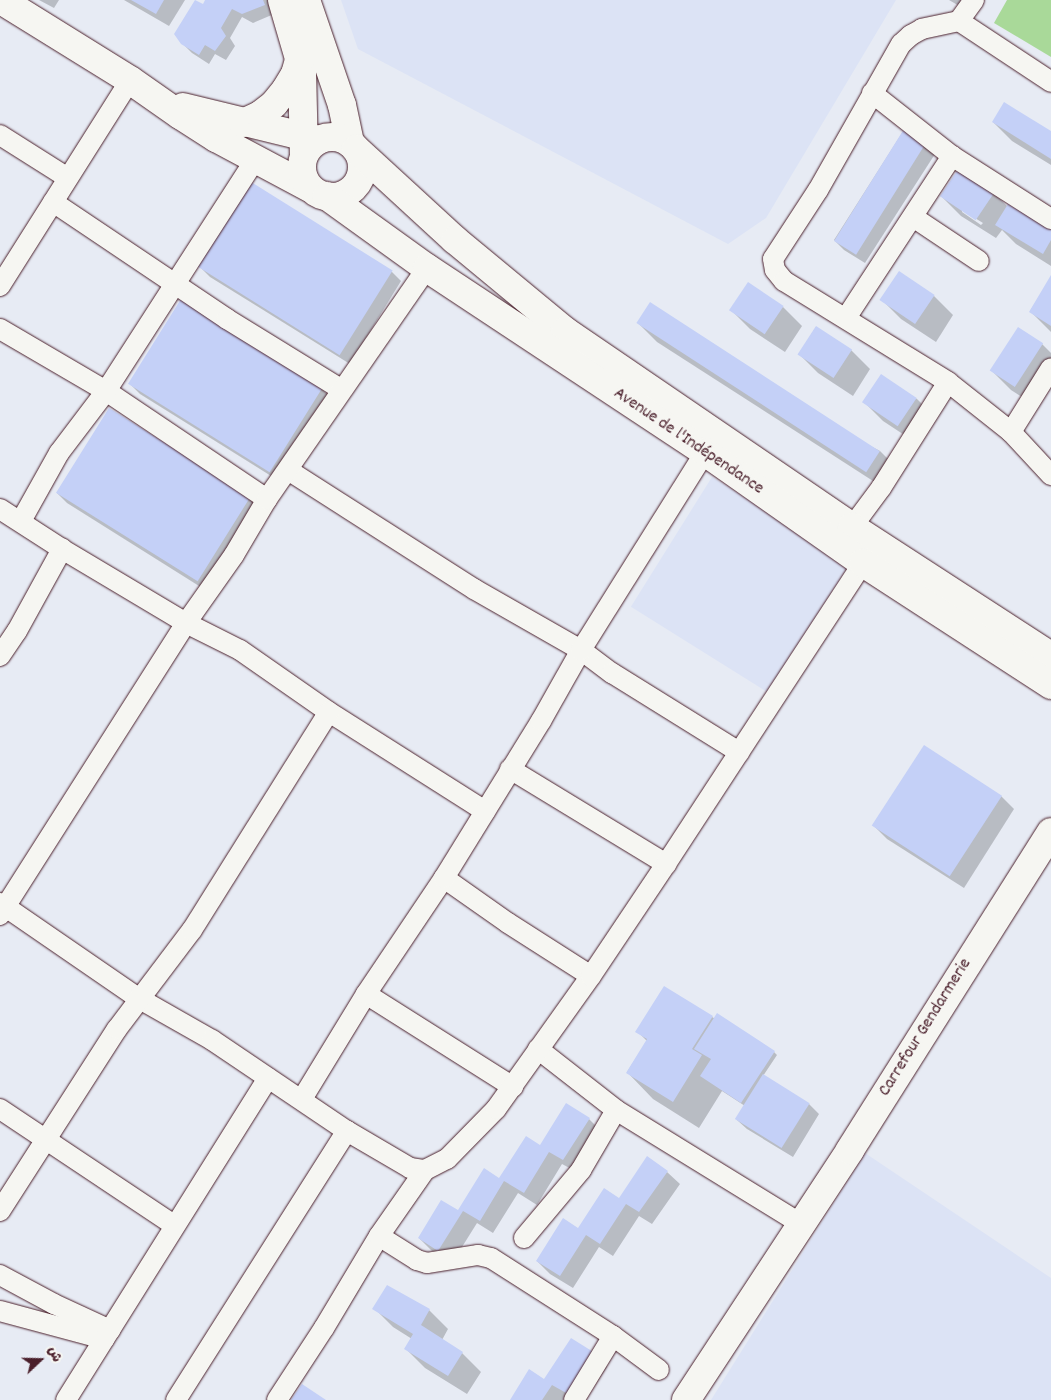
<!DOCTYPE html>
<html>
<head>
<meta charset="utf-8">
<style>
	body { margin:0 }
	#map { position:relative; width:1051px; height:1400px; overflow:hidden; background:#e7ebf4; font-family:Dekko,"Playpen Sans Arabic",sans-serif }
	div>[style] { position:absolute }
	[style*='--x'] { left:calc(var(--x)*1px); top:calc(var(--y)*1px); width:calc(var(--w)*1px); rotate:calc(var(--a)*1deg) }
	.built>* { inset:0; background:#dce3f5; transform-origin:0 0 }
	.green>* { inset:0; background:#a9d999 }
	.shadow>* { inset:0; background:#0003 }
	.building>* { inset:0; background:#c4d0f7; transform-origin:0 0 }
	.roads { filter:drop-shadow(0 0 1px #4a1f2b) drop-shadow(0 0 1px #4a1f2b) }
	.street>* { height:20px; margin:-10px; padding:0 10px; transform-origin:10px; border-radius:10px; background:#f6f6f2 }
	.secondary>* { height:28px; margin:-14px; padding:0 14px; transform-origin:14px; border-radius:14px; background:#f6f6f2 }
	.secondary>.ring { margin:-14px; padding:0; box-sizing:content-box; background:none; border:28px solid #f6f6f2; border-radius:50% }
	span { translate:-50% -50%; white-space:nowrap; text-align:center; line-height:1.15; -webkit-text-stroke:4.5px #f6f6f2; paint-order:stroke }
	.street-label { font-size:18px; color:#4a1f2b }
	.north { position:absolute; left:15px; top:1335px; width:50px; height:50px; -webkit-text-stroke:4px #f6f6f2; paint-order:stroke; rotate:69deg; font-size:14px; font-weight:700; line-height:20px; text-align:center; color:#4a1f2b }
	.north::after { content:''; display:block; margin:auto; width:18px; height:22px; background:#4a1f2b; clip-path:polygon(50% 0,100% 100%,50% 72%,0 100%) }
</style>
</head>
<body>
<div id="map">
	<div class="built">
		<i style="clip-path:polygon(341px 0,896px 0,766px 218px,728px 244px,358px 49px)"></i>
		<i style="left:712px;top:477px;width:163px;height:153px;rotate:32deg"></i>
		<i style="clip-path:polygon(865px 1153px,1051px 1278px,1051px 1400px,711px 1400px)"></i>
	</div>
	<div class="green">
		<i style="clip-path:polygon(1007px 0,1051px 0,1051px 57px,994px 23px)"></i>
	</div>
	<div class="shadow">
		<i style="clip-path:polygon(39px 0,59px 0,54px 8px)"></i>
		<i style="clip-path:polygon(124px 0,185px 0,169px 26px)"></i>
		<i style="clip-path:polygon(207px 0,268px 0,274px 14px,253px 23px,242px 17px,230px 38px,235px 46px,226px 60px,215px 54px,209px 64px,192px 53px,182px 43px)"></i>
		<i style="clip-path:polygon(949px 0,981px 0,973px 14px)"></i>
		<i style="clip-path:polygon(993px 122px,1051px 132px,1051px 165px,1012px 141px)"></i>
		<i style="clip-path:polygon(904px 130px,935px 154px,865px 263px,844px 250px,834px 240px)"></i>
		<i style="clip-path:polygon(252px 184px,392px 272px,401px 281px,350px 364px,210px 277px,200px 267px)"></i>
		<i style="clip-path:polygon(evenodd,994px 193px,1008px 207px,1051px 231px,1051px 266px,1016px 244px,1002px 230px,996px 238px,961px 216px,942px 197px,994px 193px,962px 210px,983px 223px,981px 225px,962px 212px,962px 210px)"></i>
		<i style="clip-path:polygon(900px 273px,934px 296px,953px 315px,936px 342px,901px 319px,882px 300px)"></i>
		<i style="clip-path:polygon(1051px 278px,1051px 332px,1030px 311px)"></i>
		<i style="clip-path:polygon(783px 307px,802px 326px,785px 352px,750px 329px,731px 310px)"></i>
		<i style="clip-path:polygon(638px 323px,880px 451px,899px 470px,887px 490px,657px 342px)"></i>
		<i style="clip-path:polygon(816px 327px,851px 350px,870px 369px,853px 396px,818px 373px,799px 354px)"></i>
		<i style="clip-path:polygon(1042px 344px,1051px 353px,1051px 379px,1035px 405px,1011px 390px,992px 371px)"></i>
		<i style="clip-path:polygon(882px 376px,917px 399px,936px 418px,918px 444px,883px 421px,864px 402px)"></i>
		<i style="clip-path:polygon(130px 384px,322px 389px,331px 398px,279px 481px,140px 394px)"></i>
		<i style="clip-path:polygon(57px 493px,249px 498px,259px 508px,207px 591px,67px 503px)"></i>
		<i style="clip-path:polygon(1001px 796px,1014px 809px,964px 888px,887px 839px,874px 826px)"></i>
		<i style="clip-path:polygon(712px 1017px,774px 1052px,777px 1055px,763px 1076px,809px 1104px,819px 1114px,793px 1157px,747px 1129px,737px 1120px,745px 1106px,722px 1091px,699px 1128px,653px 1099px,627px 1072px,647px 1041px,637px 1031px)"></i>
		<i style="clip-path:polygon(567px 1105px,589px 1119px,602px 1132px,577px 1172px,562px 1164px,537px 1205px,518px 1193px,493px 1233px,477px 1223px,452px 1263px,432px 1251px,419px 1238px,458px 1212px,540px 1147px)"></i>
		<i style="clip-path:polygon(667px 1172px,680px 1184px,652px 1224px,639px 1216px,613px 1256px,599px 1247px,573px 1288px,550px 1274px,537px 1261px,619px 1199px)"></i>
		<i style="clip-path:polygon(374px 1308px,429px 1310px,448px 1329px,442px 1340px,462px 1353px,481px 1372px,467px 1394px,425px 1368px,406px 1349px,412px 1339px,393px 1327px)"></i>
		<i style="clip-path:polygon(594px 1354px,607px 1367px,585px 1400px,565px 1397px,563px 1400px,511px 1400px)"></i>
	</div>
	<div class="building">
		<i style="clip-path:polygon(131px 0,164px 0,156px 14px)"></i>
		<i style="clip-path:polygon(195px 0,203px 4px,205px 0,263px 0,265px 5px,242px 14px,232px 9px,221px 28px,226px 36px,215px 51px,205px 45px,199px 55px,181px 44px,174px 34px)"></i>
		<i style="clip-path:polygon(1004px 102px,1051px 131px,1051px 159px,992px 122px)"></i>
		<i style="left:904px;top:129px;width:26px;height:132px;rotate:32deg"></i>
		<i style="left:959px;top:168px;width:43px;height:34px;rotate:34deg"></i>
		<i style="left:251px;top:182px;width:167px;height:100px;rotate:32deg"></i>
		<i style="clip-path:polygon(1008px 204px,1051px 230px,1051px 240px,1043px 254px,995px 225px)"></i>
		<i style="left:899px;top:271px;width:43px;height:35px;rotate:34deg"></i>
		<i style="clip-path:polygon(1051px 275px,1051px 326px,1029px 312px)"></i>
		<i style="left:748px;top:282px;width:43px;height:34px;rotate:34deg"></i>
		<i style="left:181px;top:299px;width:167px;height:100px;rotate:32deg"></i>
		<i style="left:650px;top:302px;width:274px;height:25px;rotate:33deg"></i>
		<i style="left:816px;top:326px;width:43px;height:34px;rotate:33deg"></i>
		<i style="left:1018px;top:327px;width:30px;height:52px;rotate:33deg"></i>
		<i style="left:881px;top:374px;width:43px;height:34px;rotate:34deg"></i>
		<i style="left:109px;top:408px;width:167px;height:100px;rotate:32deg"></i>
		<i style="left:924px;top:745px;width:93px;height:96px;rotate:33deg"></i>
		<i style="clip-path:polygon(664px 986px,713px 1016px,692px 1049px,702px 1055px,673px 1102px,626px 1073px,647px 1039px,635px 1032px)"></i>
		<i style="clip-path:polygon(717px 1013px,775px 1051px,741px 1103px,700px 1076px,711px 1059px,694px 1049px)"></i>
		<i style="left:763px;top:1074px;width:55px;height:53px;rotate:32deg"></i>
		<i style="clip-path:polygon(566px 1103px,590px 1118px,563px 1160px,549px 1152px,524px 1193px,504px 1181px,480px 1221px,463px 1211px,438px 1251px,418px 1238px,441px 1200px,458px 1210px,484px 1168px,499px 1178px,526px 1136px,540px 1145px)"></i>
		<i style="clip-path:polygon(647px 1156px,668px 1171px,639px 1212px,626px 1204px,600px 1244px,586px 1235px,560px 1276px,536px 1261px,563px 1218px,578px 1228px,604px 1188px,619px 1198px)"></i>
		<i style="clip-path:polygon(387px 1285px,430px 1309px,421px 1325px,463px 1352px,448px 1376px,404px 1349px,413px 1334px,372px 1309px)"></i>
		<i style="clip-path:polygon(571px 1338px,595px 1353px,568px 1394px,552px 1385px,542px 1400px,510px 1400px,529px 1369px,544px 1379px)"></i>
		<i style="clip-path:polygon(302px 1384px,326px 1400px,291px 1400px)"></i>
	</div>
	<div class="roads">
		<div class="street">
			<i style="--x:974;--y:0;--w:26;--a:126"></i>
			<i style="--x:959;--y:21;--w:38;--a:168"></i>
			<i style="--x:922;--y:29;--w:13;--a:151"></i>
			<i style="--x:911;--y:35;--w:13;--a:138"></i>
			<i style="--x:901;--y:44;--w:168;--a:119.6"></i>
			<i style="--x:818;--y:190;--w:82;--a:123.1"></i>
			<i style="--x:773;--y:259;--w:11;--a:80"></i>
			<i style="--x:775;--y:270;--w:14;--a:51"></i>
			<i style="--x:784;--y:281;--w:193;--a:31.6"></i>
			<i style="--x:948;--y:382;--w:80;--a:38.4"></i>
			<i style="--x:1011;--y:432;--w:59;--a:47.1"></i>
			<i style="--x:959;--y:21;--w:110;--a:33.5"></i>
			<i style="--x:872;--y:93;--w:102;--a:38.2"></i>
			<i style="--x:952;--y:156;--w:117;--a:32.5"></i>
			<i style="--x:0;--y:135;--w:80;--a:32.3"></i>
			<i style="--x:53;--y:202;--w:210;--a:33.9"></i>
			<i style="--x:227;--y:319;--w:134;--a:31.6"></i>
			<i style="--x:913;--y:217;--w:79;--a:33.7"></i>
			<i style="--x:0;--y:286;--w:244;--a:-57.7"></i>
			<i style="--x:846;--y:318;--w:194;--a:-56.8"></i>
			<i style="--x:0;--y:329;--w:123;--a:30.3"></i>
			<i style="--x:106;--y:391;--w:194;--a:33.9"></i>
			<i style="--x:1011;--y:432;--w:75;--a:-58"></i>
			<i style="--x:288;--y:470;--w:221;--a:32.6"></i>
			<i style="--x:474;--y:589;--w:123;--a:29.7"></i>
			<i style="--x:581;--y:650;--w:39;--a:37"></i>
			<i style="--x:612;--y:673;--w:150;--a:31.9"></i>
			<i style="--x:0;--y:509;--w:74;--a:32.8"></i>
			<i style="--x:62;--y:549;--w:144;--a:30.8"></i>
			<i style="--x:186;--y:623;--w:60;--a:26.6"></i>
			<i style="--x:240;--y:650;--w:108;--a:34.9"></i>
			<i style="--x:329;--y:712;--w:185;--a:32.4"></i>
			<i style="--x:21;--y:521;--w:78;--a:-60.8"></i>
			<i style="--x:59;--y:453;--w:78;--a:-52.8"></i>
			<i style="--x:106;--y:391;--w:275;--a:-57.2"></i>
			<i style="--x:852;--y:527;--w:49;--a:-53.4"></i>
			<i style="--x:881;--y:488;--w:125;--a:-57.7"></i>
			<i style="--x:0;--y:656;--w:30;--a:-56"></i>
			<i style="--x:17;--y:631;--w:94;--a:-61.2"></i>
			<i style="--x:510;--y:769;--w:183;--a:31.3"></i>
			<i style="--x:444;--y:878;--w:78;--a:35.1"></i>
			<i style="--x:508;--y:923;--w:98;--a:32.6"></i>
			<i style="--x:0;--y:903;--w:168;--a:34.5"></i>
			<i style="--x:138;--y:998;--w:85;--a:29.6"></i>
			<i style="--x:212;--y:1040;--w:163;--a:34"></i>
			<i style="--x:0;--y:915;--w:346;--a:-57.5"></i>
			<i style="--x:186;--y:623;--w:83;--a:-54.8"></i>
			<i style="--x:234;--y:555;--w:65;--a:-59.5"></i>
			<i style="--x:267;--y:499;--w:281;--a:-55.3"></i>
			<i style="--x:366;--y:994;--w:174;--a:32.3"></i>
			<i style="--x:538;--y:1049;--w:99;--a:38"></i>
			<i style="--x:616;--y:1110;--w:216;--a:31.6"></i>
			<i style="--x:302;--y:1099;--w:123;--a:-58.6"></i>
			<i style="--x:366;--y:994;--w:140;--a:-56.1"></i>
			<i style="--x:444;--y:878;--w:185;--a:-58.3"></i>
			<i style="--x:541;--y:721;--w:81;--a:-60.6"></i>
			<i style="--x:581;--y:650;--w:234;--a:-57.9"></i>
			<i style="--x:0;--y:1109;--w:209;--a:33.7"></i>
			<i style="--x:0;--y:1211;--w:216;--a:-57.3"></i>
			<i style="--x:117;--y:1029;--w:124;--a:-52.9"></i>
			<i style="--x:192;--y:930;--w:257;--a:-57.9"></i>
			<i style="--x:379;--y:1236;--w:45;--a:32.3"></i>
			<i style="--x:417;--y:1260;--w:10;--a:17"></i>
			<i style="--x:427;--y:1263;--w:52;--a:-8.9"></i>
			<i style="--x:478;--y:1255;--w:13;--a:13"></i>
			<i style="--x:491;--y:1258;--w:145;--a:32.6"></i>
			<i style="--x:613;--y:1336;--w:57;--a:36.5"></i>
			<i style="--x:524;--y:1238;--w:89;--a:-50"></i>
			<i style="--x:581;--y:1170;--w:69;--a:-59.7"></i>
			<i style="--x:0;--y:1275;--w:61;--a:28.2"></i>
			<i style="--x:54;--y:1304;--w:62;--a:24.9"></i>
			<i style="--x:0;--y:1311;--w:108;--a:15.1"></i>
			<i style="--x:66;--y:1400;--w:380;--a:-57.9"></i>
			<i style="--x:176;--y:1400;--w:319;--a:-57.6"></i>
			<i style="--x:347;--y:1131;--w:73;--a:30.4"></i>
			<i style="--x:410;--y:1168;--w:15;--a:8"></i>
			<i style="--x:425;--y:1170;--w:25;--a:-27"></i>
			<i style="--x:447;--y:1159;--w:70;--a:-45.6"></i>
			<i style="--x:496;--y:1109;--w:163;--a:-54.5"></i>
			<i style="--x:591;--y:976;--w:135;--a:-56.2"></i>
			<i style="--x:666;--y:864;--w:360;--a:-56.8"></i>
			<i style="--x:277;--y:1400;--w:86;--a:-56.9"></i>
			<i style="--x:324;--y:1328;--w:107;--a:-59.1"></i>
			<i style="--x:379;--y:1236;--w:80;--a:-55.1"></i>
			<i style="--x:574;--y:1400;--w:75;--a:-58.6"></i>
		</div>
		<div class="secondary">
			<i style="--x:1;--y:0;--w:152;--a:31.8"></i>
			<i style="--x:130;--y:80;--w:61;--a:35"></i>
			<i style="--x:180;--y:115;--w:43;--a:32.6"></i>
			<i style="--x:216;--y:138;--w:106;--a:28"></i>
			<i style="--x:282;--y:0;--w:72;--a:73.8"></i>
			<i style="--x:302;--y:69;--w:85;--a:88.7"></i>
			<i style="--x:306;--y:0;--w:111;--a:71.1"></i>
			<i style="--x:342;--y:105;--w:39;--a:78"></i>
			<i style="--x:183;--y:107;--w:139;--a:13.7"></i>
			<i style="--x:243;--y:123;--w:19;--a:-25"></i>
			<i style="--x:260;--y:115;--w:18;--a:-38"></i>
			<i style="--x:274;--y:104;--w:19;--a:-51"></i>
			<i style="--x:286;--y:89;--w:17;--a:-59"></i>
			<i style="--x:295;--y:74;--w:18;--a:-74"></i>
			<i class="ring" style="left:302px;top:137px;width:32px;height:32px"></i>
			<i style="--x:356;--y:149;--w:134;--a:42.6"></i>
			<i style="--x:455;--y:240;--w:143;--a:39.6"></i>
			<i style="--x:565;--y:331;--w:348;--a:34.3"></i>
			<i style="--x:852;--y:527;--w:237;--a:33"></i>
			<i style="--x:327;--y:196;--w:123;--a:35.8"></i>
			<i style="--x:427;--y:268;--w:333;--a:33.5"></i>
			<i style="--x:705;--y:452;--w:193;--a:35.1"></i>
			<i style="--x:863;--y:563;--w:224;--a:33"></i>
			<i style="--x:686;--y:1400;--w:299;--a:-56.7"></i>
			<i style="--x:850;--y:1150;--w:376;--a:-57.7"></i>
		</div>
	</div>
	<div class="street-label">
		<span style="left:688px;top:442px;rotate:34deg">Avenue de l'Indépendance</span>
		<span style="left:926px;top:1028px;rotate:-58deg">Carrefour Gendarmerie</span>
	</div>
	<div class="north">ش</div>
</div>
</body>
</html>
